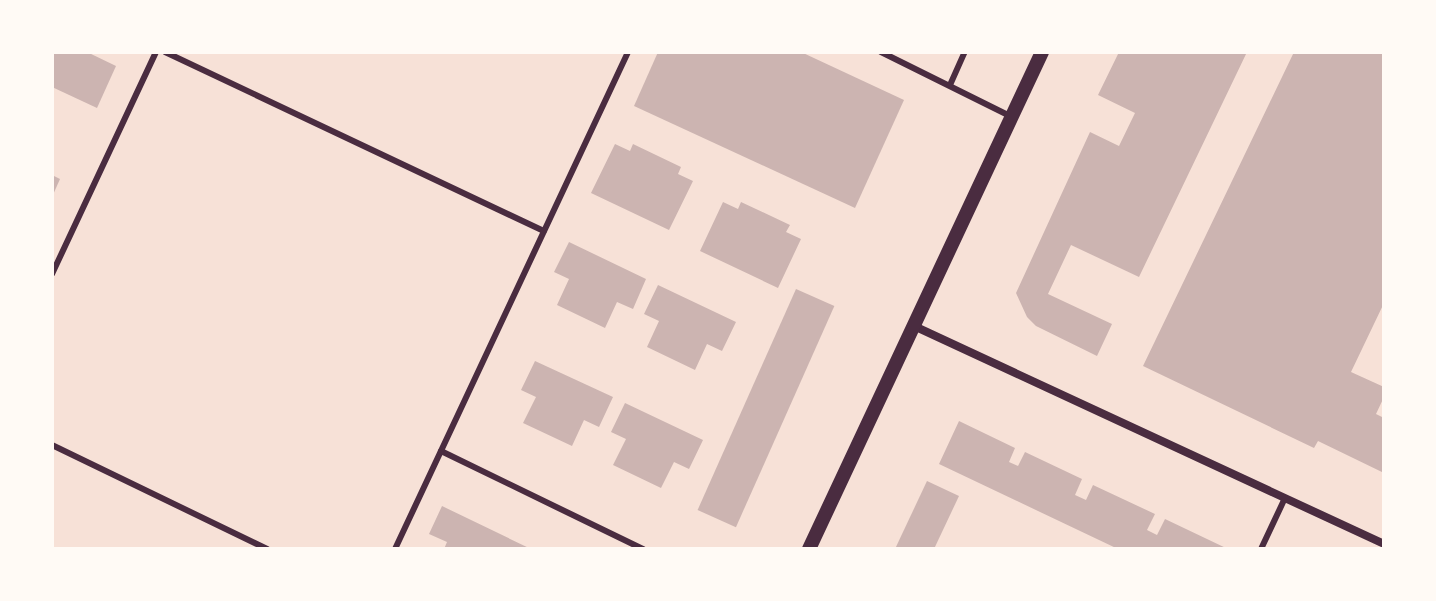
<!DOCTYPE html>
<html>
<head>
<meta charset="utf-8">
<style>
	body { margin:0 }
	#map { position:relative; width:1436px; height:601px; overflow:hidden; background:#f7e1d7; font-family:Montserrat,sans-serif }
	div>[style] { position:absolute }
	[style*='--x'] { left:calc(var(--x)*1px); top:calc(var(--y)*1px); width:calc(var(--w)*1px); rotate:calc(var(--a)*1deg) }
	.building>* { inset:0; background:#ccb4b1; transform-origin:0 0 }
	.service>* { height:6px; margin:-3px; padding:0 3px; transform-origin:3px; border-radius:3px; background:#4a2c40 }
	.minor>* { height:8px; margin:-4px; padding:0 4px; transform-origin:4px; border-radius:4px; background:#4a2c40 }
	.tertiary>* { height:14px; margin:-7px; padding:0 7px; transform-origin:7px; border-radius:7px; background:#4a2c40 }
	span { translate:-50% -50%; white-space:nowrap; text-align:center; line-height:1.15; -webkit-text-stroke:6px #fffaf5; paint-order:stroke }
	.frame { position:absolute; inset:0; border:54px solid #fffaf5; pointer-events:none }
</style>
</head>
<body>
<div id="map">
	<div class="building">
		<i style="clip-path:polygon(52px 52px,87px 52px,116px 66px,97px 108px,52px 87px)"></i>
		<i style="clip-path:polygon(658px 52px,801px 52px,904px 100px,855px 208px,634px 106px)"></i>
		<i style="clip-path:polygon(1119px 52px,1247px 52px,1139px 277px,1071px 245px,1048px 294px,1112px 324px,1097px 356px,1036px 326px,1027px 317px,1016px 293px,1090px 132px,1119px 146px,1135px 113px,1098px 95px)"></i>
		<i style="clip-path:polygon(1294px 52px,1384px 52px,1384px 303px,1351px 372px,1384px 387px,1384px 397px,1376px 414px,1384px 418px,1384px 473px,1318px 441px,1314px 448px,1143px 366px)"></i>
		<i style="clip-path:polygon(615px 144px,630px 151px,633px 144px,681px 167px,678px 174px,693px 181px,669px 230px,591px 193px)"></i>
		<i style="clip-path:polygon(52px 175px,60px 179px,52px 197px)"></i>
		<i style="clip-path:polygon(723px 202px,738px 209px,741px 202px,790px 225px,786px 232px,801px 239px,778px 288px,700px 251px)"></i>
		<i style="clip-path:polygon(569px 242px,646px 279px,633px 309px,617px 302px,605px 328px,557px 305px,569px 279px,554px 272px)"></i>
		<i style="clip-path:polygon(658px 285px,736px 322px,722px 351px,707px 344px,695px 370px,647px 347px,659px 321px,644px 314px)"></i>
		<i style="left:796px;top:289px;width:42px;height:242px;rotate:24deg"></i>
		<i style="clip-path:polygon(535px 361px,613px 397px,599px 427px,584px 420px,572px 446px,523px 423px,536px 397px,521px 390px)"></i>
		<i style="clip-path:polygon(625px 403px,703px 440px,689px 469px,674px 462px,661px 488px,613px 465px,626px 439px,611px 432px)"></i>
		<i style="clip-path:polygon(959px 421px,1015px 448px,1009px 462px,1018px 466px,1025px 452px,1082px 479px,1075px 495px,1086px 500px,1093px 485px,1155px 514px,1147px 530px,1157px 535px,1165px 519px,1228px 549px,1118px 549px,939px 464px)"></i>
		<i style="clip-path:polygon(927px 481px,959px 496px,934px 549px,895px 549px)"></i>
		<i style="clip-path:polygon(442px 506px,531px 549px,444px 549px,447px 542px,429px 534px)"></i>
	</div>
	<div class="service">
		<i style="--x:165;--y:52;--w:419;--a:25.3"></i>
		<i style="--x:881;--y:52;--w:144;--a:26.4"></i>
		<i style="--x:950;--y:85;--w:36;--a:-66"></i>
		<i style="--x:52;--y:274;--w:245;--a:-64.9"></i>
		<i style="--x:52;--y:445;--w:239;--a:25.8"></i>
		<i style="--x:441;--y:451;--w:225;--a:25.9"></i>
		<i style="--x:395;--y:549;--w:549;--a:-64.88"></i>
		<i style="--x:1261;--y:549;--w:56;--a:-64.8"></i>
	</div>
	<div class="minor">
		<i style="--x:914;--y:326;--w:518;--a:24.88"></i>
	</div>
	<div class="tertiary">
		<i style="--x:809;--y:549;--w:549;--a:-64.88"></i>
	</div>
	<div class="frame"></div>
</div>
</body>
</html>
